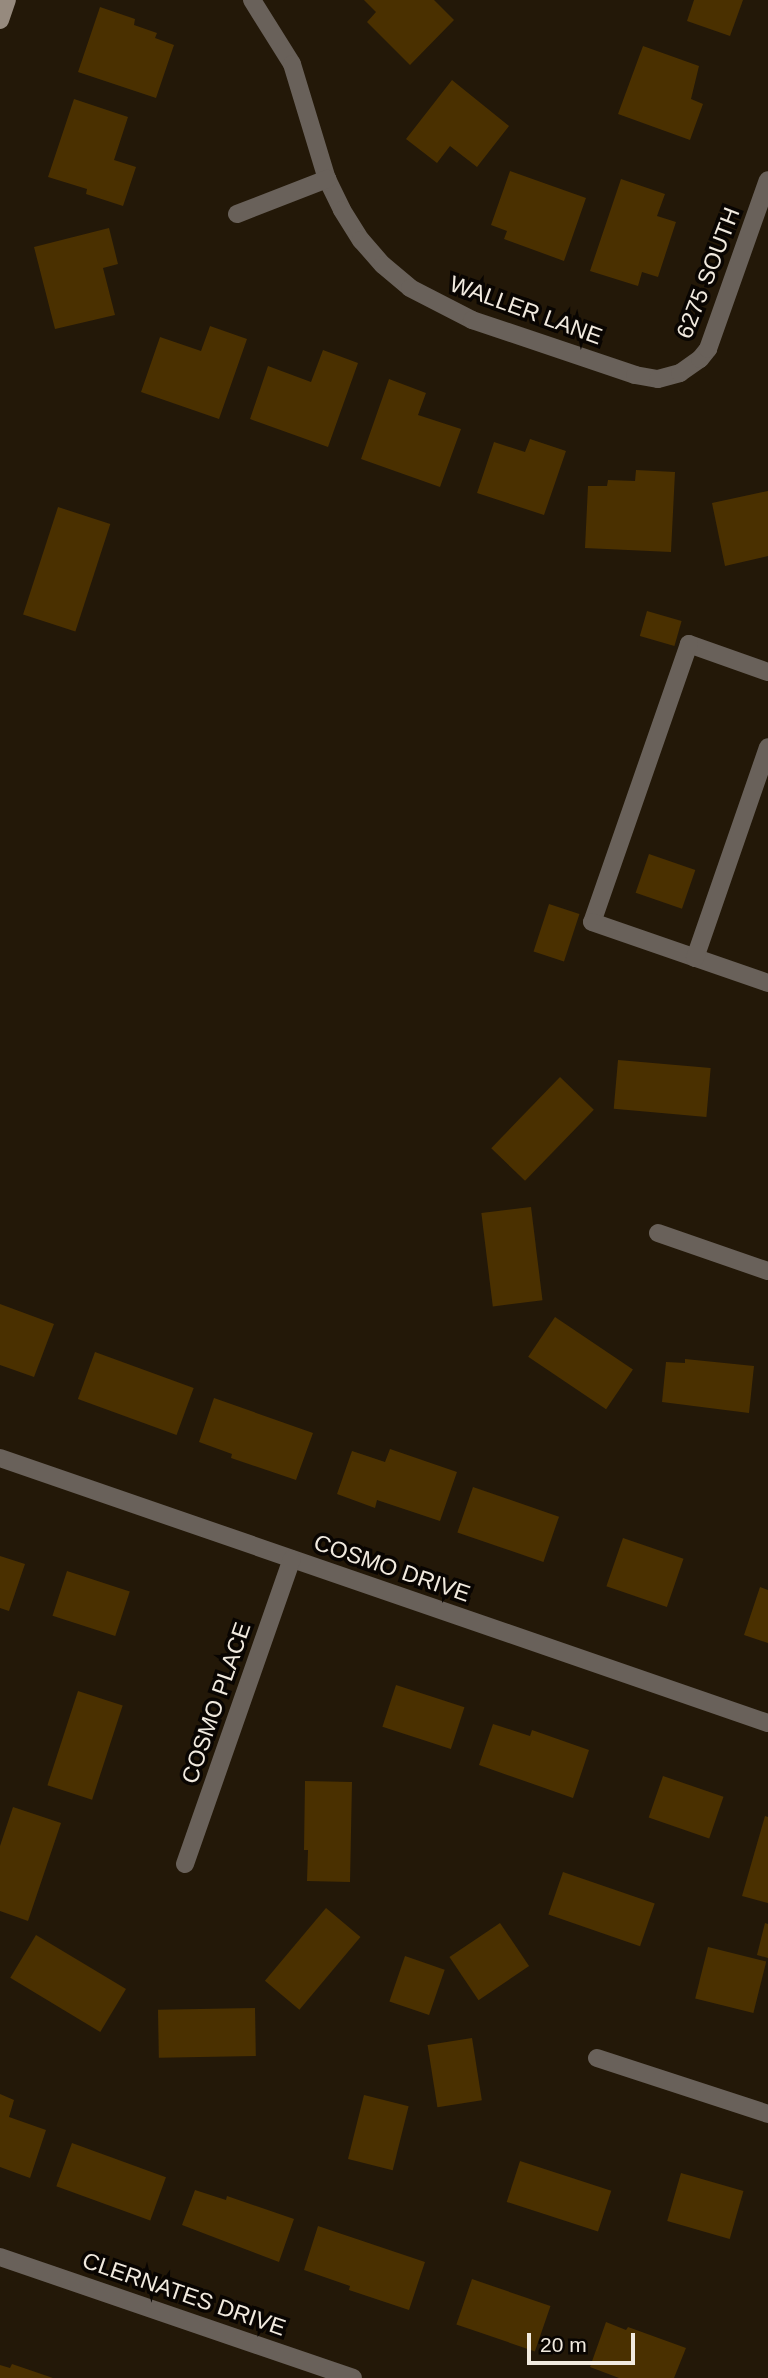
<!DOCTYPE html>
<html>
<head>
<meta charset="utf-8">
<style>
	body { margin:0 }
	#map { position:relative; width:768px; height:2378px; overflow:hidden; background:#231808; font-family:Arial,sans-serif }
	div>[style] { position:absolute }
	[style*='--x'] { left:calc(var(--x)*1px); top:calc(var(--y)*1px); width:calc(var(--w)*1px); rotate:calc(var(--a)*1deg) }
	.building>* { inset:0; background:#4a3000; transform-origin:0 0 }
	.service>* { height:18px; margin:-9px; padding:0 9px; transform-origin:9px; border-radius:9px; background:#69615a }
	.minor>* { height:18px; margin:-9px; padding:0 9px; transform-origin:9px; border-radius:9px; background:#69615a }
	.secondary>* { height:18px; margin:-9px; padding:0 9px; transform-origin:9px; border-radius:9px; background:#968a7e }
	span { translate:-50% -50%; white-space:nowrap; text-align:center; line-height:1.15; -webkit-text-stroke:7px #090502; paint-order:stroke }
	.street-label { font-size:23px; color:#f1eadf }
	.scale { position:absolute; left:527px; top:2333px; width:108px; height:32px; box-sizing:border-box; border:4px solid #f1eadf; border-top:0; padding-left:9px; font-size:21px; line-height:24px; white-space:nowrap; color:#f1eadf; -webkit-text-stroke:5px #090502; paint-order:stroke }
</style>
</head>
<body>
<div id="map">
	<div class="building">
		<i style="clip-path:polygon(364px 0,434px 0,454px 20px,410px 65px,367px 22px,376px 12px)"></i>
		<i style="clip-path:polygon(694px 0,743px 0,730px 36px,687px 21px)"></i>
		<i style="clip-path:polygon(100px 7px,135px 19px,134px 25px,157px 33px,155px 38px,174px 45px,156px 98px,78px 72px)"></i>
		<i style="clip-path:polygon(643px 46px,699px 66px,691px 99px,703px 104px,690px 140px,618px 114px)"></i>
		<i style="clip-path:polygon(452px 80px,509px 126px,477px 167px,450px 146px,437px 163px,406px 139px)"></i>
		<i style="clip-path:polygon(74px 99px,128px 117px,114px 160px,136px 167px,123px 206px,86px 194px,87px 189px,48px 177px)"></i>
		<i style="clip-path:polygon(510px 171px,586px 198px,564px 261px,504px 239px,507px 231px,491px 225px)"></i>
		<i style="clip-path:polygon(621px 179px,665px 194px,657px 216px,676px 222px,658px 277px,642px 272px,638px 286px,590px 271px)"></i>
		<i style="clip-path:polygon(109px 228px,118px 264px,103px 268px,115px 315px,55px 329px,34px 247px)"></i>
		<i style="clip-path:polygon(210px 326px,247px 339px,219px 419px,141px 392px,160px 337px,201px 351px)"></i>
		<i style="clip-path:polygon(323px 350px,358px 363px,328px 447px,250px 419px,268px 366px,311px 382px)"></i>
		<i style="clip-path:polygon(389px 379px,426px 393px,418px 415px,461px 429px,440px 487px,361px 459px)"></i>
		<i style="clip-path:polygon(530px 439px,566px 451px,544px 515px,477px 493px,494px 442px,525px 452px)"></i>
		<i style="clip-path:polygon(636px 470px,675px 472px,671px 552px,585px 548px,588px 486px,607px 486px,608px 480px,635px 481px)"></i>
		<i style="clip-path:polygon(768px 491px,768px 556px,725px 566px,712px 503px)"></i>
		<i style="left:58px;top:507px;width:55px;height:113px;rotate:18deg"></i>
		<i style="left:647px;top:611px;width:36px;height:26px;rotate:16deg"></i>
		<i style="left:649px;top:854px;width:49px;height:41px;rotate:19deg"></i>
		<i style="left:549px;top:904px;width:32px;height:50px;rotate:18deg"></i>
		<i style="left:618px;top:1060px;width:93px;height:49px;rotate:5deg"></i>
		<i style="left:560px;top:1077px;width:47px;height:99px;rotate:44deg"></i>
		<i style="left:531px;top:1207px;width:94px;height:50px;rotate:83deg"></i>
		<i style="clip-path:polygon(0 1304px,54px 1324px,34px 1377px,0 1365px)"></i>
		<i style="left:555px;top:1317px;width:94px;height:48px;rotate:34deg"></i>
		<i style="left:95px;top:1352px;width:105px;height:50px;rotate:20deg"></i>
		<i style="clip-path:polygon(685px 1359px,754px 1366px,749px 1413px,662px 1402px,666px 1362px,685px 1363px)"></i>
		<i style="clip-path:polygon(214px 1398px,313px 1433px,296px 1480px,231px 1458px,232px 1454px,199px 1442px)"></i>
		<i style="clip-path:polygon(390px 1449px,457px 1472px,440px 1521px,377px 1500px,375px 1508px,337px 1494px,352px 1451px,385px 1462px)"></i>
		<i style="left:473px;top:1487px;width:91px;height:48px;rotate:19deg"></i>
		<i style="left:623px;top:1538px;width:64px;height:51px;rotate:19deg"></i>
		<i style="clip-path:polygon(0 1556px,25px 1564px,9px 1611px,0 1608px)"></i>
		<i style="left:67px;top:1571px;width:66px;height:47px;rotate:18deg"></i>
		<i style="clip-path:polygon(760px 1587px,768px 1590px,768px 1643px,744px 1635px)"></i>
		<i style="left:396px;top:1685px;width:72px;height:44px;rotate:18deg"></i>
		<i style="left:78px;top:1691px;width:47px;height:99px;rotate:18deg"></i>
		<i style="clip-path:polygon(493px 1724px,530px 1736px,532px 1730px,589px 1750px,573px 1798px,479px 1765px)"></i>
		<i style="left:663px;top:1776px;width:64px;height:44px;rotate:19deg"></i>
		<i style="clip-path:polygon(305px 1781px,352px 1782px,350px 1882px,307px 1881px,308px 1850px,304px 1850px)"></i>
		<i style="clip-path:polygon(13px 1807px,61px 1823px,28px 1921px,0 1911px,0 1846px)"></i>
		<i style="clip-path:polygon(765px 1816px,768px 1817px,768px 1903px,742px 1896px)"></i>
		<i style="left:563px;top:1872px;width:97px;height:45px;rotate:19deg"></i>
		<i style="left:326px;top:1908px;width:45px;height:95px;rotate:40deg"></i>
		<i style="left:500px;top:1923px;width:52px;height:61px;rotate:56deg"></i>
		<i style="clip-path:polygon(765px 1923px,768px 1924px,768px 1958px,757px 1955px)"></i>
		<i style="left:36px;top:1935px;width:105px;height:50px;rotate:31deg"></i>
		<i style="left:708px;top:1947px;width:60px;height:53px;rotate:14deg"></i>
		<i style="left:405px;top:1956px;width:42px;height:48px;rotate:19deg"></i>
		<i style="left:255px;top:2008px;width:48px;height:97px;rotate:89deg"></i>
		<i style="left:472px;top:2038px;width:63px;height:45px;rotate:81deg"></i>
		<i style="clip-path:polygon(0 2094px,14px 2100px,9px 2117px,46px 2130px,30px 2178px,0 2167px)"></i>
		<i style="left:364px;top:2095px;width:46px;height:66px;rotate:14deg"></i>
		<i style="left:72px;top:2143px;width:100px;height:46px;rotate:20deg"></i>
		<i style="left:520px;top:2161px;width:96px;height:43px;rotate:18deg"></i>
		<i style="left:681px;top:2173px;width:65px;height:50px;rotate:16deg"></i>
		<i style="clip-path:polygon(195px 2190px,226px 2200px,227px 2196px,294px 2219px,279px 2262px,182px 2225px)"></i>
		<i style="clip-path:polygon(318px 2226px,425px 2262px,409px 2310px,349px 2290px,350px 2286px,304px 2270px)"></i>
		<i style="left:472px;top:2279px;width:83px;height:48px;rotate:19deg"></i>
		<i style="clip-path:polygon(606px 2322px,626px 2330px,628px 2327px,686px 2348px,674px 2378px,619px 2378px,590px 2367px)"></i>
		<i style="clip-path:polygon(12px 2364px,53px 2378px,0 2378px,0 2365px,10px 2368px)"></i>
	</div>
	<div class="service">
		<i style="--x:768;--y:672;--w:84;--a:-160.5"></i>
		<i style="--x:689;--y:644;--w:294;--a:109.2"></i>
		<i style="--x:592;--y:922;--w:186;--a:19.1"></i>
		<i style="--x:695;--y:958;--w:223;--a:-70.9"></i>
	</div>
	<div class="minor">
		<i style="--x:252;--y:0;--w:75;--a:58"></i>
		<i style="--x:292;--y:64;--w:120;--a:73.1"></i>
		<i style="--x:327;--y:179;--w:34;--a:64"></i>
		<i style="--x:342;--y:210;--w:36;--a:58"></i>
		<i style="--x:361;--y:240;--w:33;--a:49"></i>
		<i style="--x:383;--y:265;--w:35;--a:40"></i>
		<i style="--x:410;--y:288;--w:70;--a:27.3"></i>
		<i style="--x:472;--y:320;--w:172;--a:18.6"></i>
		<i style="--x:635;--y:375;--w:23;--a:10"></i>
		<i style="--x:658;--y:379;--w:23;--a:-15"></i>
		<i style="--x:680;--y:373;--w:24;--a:-35"></i>
		<i style="--x:700;--y:359;--w:13;--a:-51"></i>
		<i style="--x:708;--y:349;--w:179;--a:-70.5"></i>
		<i style="--x:237;--y:214;--w:97;--a:-21.3"></i>
		<i style="--x:658;--y:1233;--w:116;--a:19.1"></i>
		<i style="--x:0;--y:1458;--w:812;--a:19.04"></i>
		<i style="--x:185;--y:1864;--w:323;--a:-70.7"></i>
		<i style="--x:597;--y:2058;--w:180;--a:18.1"></i>
		<i style="--x:0;--y:2257;--w:373;--a:18.9"></i>
	</div>
	<div class="secondary">
		<i style="--x:0;--y:20;--w:21;--a:-71"></i>
	</div>
	<div class="street-label">
		<span style="left:708px;top:273px;rotate:-69deg">6275 SOUTH</span>
		<span style="left:526px;top:310px;rotate:20deg">WALLER LANE</span>
		<span style="left:392px;top:1568px;rotate:19deg">COSMO DRIVE</span>
		<span style="left:216px;top:1703px;rotate:-71deg">COSMO PLACE</span>
		<span style="left:184px;top:2294px;rotate:19deg">CLERNATES DRIVE</span>
	</div>
	<div class="scale">20 m</div>
</div>
</body>
</html>
